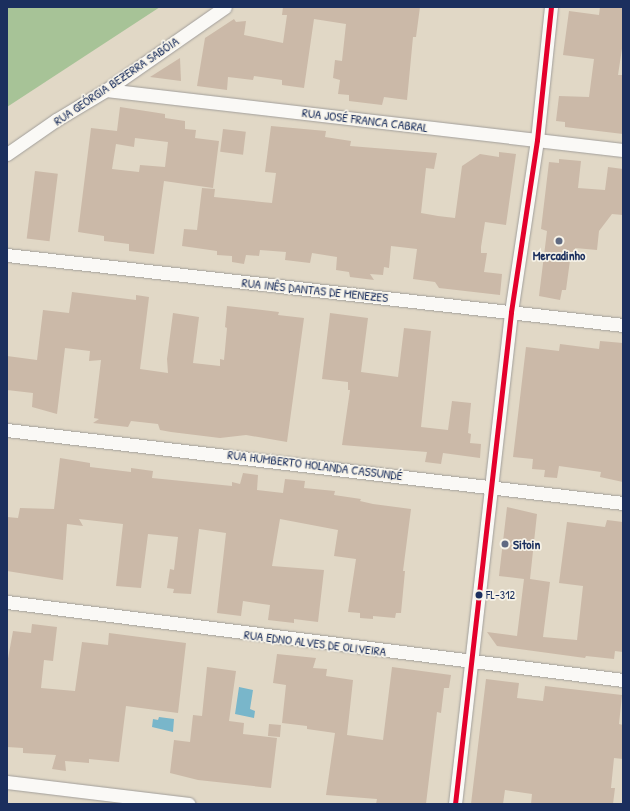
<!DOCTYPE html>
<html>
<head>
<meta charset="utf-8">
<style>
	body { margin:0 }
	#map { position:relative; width:630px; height:811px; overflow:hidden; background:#e1d8c6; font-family:"Patrick Hand",sans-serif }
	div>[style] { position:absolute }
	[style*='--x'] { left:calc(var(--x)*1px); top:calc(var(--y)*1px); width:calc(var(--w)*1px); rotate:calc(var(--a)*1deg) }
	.forest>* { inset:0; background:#a7c397 }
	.water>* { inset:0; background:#79b6ca }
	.building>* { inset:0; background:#cbb9a8; transform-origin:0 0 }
	.roads { filter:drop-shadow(0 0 1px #a19e9a) drop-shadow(0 0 1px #a19e9a) }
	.street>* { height:13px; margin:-6.5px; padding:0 6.5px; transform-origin:6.5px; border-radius:6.5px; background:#faf9f6 }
	.bus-1>* { height:5px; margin:-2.5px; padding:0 2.5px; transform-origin:2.5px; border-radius:2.5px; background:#e4002b }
	.dots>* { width:11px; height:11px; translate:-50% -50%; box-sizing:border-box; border:2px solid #f7f3e8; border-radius:50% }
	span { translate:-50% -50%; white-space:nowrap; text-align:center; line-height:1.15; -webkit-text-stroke:3.5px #f7f3e8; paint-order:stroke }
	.bus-label { font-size:12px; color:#1b2f5e }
	.left { translate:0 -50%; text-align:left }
	.street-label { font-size:13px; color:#1b2f5e }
	.poi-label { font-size:13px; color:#1b2f5e; font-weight:700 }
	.frame { position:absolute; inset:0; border:8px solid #1b2f5e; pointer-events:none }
</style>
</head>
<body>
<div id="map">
	<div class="forest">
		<i style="clip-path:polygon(7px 7px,160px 7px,7px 107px)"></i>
	</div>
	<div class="water">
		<i style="clip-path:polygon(239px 687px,253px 690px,250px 709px,255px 711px,254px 718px,235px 714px)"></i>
		<i style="clip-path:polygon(159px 717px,174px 719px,173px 732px,152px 727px,153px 719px,158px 720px)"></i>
	</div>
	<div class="building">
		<i style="clip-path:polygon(283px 7px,420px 7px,416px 37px,413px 37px,407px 100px,384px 97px,382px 105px,349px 101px,349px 95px,338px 94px,340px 80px,333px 78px,335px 60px,342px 61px,346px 24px,314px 19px,304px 88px,282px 85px,282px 80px,254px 76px,253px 80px,228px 77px,227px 90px,197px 86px,205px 38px,234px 19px,236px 22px,246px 21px,244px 35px,283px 43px,287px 15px,282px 15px)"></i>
		<i style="clip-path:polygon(600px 7px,623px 7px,623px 42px,618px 75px,623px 75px,623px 134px,565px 127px,565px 122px,556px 121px,559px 96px,589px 97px,594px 59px,563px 55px,569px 11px,599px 15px)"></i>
		<i style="clip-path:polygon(180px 58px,181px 81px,150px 77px)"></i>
		<i style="clip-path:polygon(evenodd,120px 107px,165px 114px,165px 118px,185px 121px,185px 129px,196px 130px,195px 138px,219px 141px,213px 188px,164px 181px,154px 254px,129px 251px,129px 244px,104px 241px,104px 236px,78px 232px,91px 128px,117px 131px,120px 107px,135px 138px,168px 142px,165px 167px,140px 165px,139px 172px,112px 169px,116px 144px,134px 147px,135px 138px)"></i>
		<i style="clip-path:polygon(271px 126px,326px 131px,325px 137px,351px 141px,350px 146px,437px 153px,434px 169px,426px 168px,421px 213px,438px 216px,455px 218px,462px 166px,480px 154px,499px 157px,499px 152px,516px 154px,506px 225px,485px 222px,481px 247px,481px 253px,487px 253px,484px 272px,502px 274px,500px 295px,439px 288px,435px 282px,413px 279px,417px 249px,391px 246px,389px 268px,384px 267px,383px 275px,370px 274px,374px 280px,350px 277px,349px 272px,336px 270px,337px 257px,312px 253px,310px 263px,285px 260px,286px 252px,260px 250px,259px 256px,246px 255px,244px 264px,232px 262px,232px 256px,217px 255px,217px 251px,182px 246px,184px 229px,197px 230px,202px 188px,215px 189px,214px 197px,272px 203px,276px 173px,265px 172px)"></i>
		<i style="left:223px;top:129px;width:23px;height:23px;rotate:7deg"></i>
		<i style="clip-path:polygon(559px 159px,581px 161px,578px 188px,605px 190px,608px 167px,623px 169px,623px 215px,612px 214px,599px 231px,597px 250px,575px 248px,575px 253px,571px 253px,566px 290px,562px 290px,560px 300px,539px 296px,547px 231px,541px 229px,549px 162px,559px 163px)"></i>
		<i style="left:35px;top:171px;width:23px;height:68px;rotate:7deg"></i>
		<i style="clip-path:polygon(72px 292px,136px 300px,136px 295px,149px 297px,140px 369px,168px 373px,167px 359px,173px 313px,199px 317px,193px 363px,220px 366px,220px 359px,224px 360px,227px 328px,225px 327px,227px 306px,279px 312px,278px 315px,304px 318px,287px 442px,246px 435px,220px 438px,171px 432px,160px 430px,158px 424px,131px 421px,128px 427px,93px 423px,99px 419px,94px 418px,101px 360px,89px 361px,90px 351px,65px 348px,57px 414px,32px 407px,33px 393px,7px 390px,7px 356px,37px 360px,43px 310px,69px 313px)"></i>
		<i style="clip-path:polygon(330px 313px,368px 318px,361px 372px,398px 377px,404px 328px,431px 331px,421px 427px,448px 430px,452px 401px,471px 403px,468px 433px,471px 434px,470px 443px,481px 444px,480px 458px,443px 453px,441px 464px,425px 462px,427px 452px,342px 445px,350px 390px,348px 390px,348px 382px,322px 379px)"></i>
		<i style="clip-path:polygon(600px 341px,623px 343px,623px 482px,600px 477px,601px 472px,559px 466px,557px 478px,544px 477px,545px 470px,532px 469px,533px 459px,513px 457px,526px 347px,559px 351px,560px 344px,599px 349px)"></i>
		<i style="clip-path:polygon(60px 458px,90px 463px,90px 467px,131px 472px,131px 468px,153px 471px,152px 478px,232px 486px,232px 482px,240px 484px,243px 473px,258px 475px,257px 490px,283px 493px,285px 479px,305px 481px,304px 488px,335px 491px,334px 495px,361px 499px,360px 501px,373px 504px,411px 509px,403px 571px,405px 571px,401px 613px,396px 613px,395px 618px,373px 616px,373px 619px,360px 618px,360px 613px,348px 612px,356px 559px,334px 556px,338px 530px,280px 519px,272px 566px,324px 570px,318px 622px,294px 619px,294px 623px,268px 620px,270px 605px,243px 601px,241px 616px,217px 613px,226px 533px,199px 529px,191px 594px,173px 593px,174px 589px,167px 588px,170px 569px,174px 570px,178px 537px,148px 534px,141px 588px,116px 586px,123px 524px,79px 519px,83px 526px,67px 524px,63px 580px,7px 571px,7px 517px,18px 518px,20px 508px,54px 509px)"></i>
		<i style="clip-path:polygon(507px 507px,537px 514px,530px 579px,550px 582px,543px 637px,577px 640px,583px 586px,559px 583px,567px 522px,605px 527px,607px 520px,623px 522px,623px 652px,615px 651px,614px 659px,586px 656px,585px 658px,497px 646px,487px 632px,517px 636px,524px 579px,499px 576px)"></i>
		<i style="clip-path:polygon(32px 624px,57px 627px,53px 661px,44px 660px,41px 688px,75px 691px,82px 642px,108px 645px,109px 633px,186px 643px,178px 713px,126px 706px,119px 762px,89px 759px,89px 763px,65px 761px,66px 771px,52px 769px,56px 755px,23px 753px,23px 748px,7px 747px,7px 664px,13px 631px,31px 633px)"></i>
		<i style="clip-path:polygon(277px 654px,316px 658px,313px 668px,327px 669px,326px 676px,353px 680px,347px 735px,383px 740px,392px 667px,451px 675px,449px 688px,444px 688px,441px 713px,437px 712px,426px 804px,376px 804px,377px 799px,326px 795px,335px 733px,307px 729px,307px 726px,282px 723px,286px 685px,273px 683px)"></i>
		<i style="clip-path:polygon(207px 667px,236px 671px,229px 721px,244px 723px,243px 734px,277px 738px,271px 788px,198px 780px,170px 773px,174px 740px,190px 742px,193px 715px,202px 716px)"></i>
		<i style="clip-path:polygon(486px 679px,519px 683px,517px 698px,543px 701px,545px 686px,622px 695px,619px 724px,623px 725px,623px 759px,614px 758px,611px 788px,615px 788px,613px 804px,531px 804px,532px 794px,505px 790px,503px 804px,471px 804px)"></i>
		<i style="left:269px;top:724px;width:12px;height:12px;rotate:5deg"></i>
	</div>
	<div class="roads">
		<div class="street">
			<i style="--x:106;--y:90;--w:520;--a:6.62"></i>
			<i style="--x:7;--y:154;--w:60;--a:-34.8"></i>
			<i style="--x:56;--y:120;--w:58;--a:-31"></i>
			<i style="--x:106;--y:90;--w:145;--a:-34.9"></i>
			<i style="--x:7;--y:255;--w:620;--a:6.48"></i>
			<i style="--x:7;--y:430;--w:620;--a:6.76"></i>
			<i style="--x:7;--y:602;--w:621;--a:7.22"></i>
			<i style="--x:7;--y:782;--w:183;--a:6.9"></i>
			<i style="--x:455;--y:804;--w:495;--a:-83.5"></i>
			<i style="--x:511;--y:312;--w:174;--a:-81.4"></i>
			<i style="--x:537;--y:140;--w:134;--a:-84"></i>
		</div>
	</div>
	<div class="bus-1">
		<i style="--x:455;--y:804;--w:495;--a:-83.5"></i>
		<i style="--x:511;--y:312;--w:174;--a:-81.4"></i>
		<i style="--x:537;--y:140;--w:134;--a:-84"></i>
	</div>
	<div class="dots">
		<i style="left:559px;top:241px;background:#606a82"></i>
		<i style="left:505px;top:544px;background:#606a82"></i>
		<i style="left:479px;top:595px;background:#1b2f5e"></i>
	</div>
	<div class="bus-label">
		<span class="left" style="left:486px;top:595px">FL-312</span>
	</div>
	<div class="street-label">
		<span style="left:116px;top:81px;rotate:-34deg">RUA GEÓRGIA BEZERRA SABÓIA</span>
		<span style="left:365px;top:120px;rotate:7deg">RUA JOSÉ FRANCA CABRAL</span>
		<span style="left:315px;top:290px;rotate:6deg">RUA INÊS DANTAS DE MENEZES</span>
		<span style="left:315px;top:465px;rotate:7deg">RUA HUMBERTO HOLANDA CASSUNDÉ</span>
		<span style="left:315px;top:643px;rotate:7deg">RUA EDNO ALVES DE OLIVEIRA</span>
	</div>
	<div class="poi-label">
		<span style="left:559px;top:255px">Mercadinho</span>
		<span class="left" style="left:513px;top:544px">Sitoin</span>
	</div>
	<div class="frame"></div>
</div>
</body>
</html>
